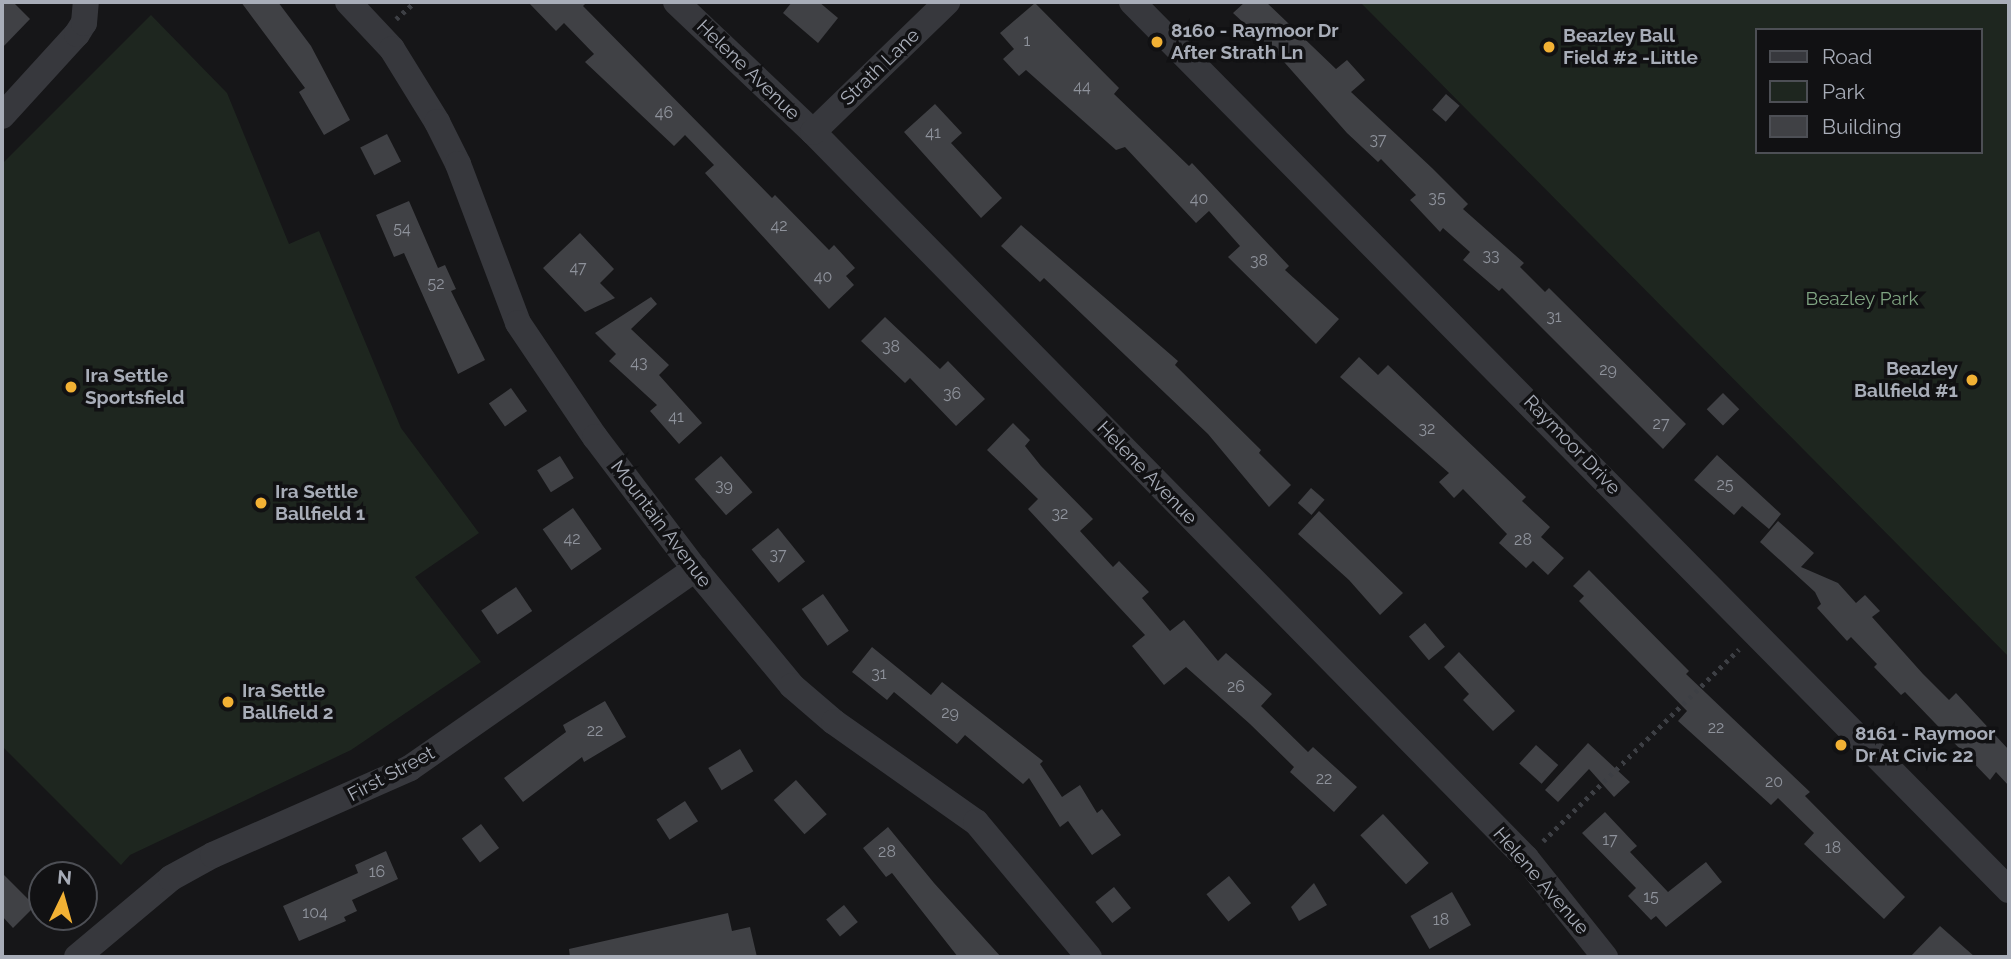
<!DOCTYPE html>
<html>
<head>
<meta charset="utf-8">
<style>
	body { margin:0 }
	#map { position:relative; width:2011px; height:959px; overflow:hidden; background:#161618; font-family:Raleway,sans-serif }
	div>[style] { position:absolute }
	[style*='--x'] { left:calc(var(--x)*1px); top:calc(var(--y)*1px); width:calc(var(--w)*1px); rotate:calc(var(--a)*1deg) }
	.green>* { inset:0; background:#1e261f }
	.building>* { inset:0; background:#404145; transform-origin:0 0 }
	.path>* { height:4.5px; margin-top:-2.25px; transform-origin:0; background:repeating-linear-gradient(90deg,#3d3f44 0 3.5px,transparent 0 8.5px) }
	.minor>* { height:26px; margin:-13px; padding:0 13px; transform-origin:13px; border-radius:13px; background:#37383d }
	.dots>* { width:19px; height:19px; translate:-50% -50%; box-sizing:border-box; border:4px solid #111113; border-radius:50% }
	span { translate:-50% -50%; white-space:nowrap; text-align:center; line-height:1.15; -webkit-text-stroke:7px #111113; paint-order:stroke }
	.number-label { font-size:16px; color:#8e929b }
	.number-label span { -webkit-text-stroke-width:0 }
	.poi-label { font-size:19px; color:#a8adb8; font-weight:700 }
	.left { translate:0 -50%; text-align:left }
	.right { translate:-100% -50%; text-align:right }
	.street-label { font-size:19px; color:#a8adb8 }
	.park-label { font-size:19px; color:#7fa381 }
	.frame { position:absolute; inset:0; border:4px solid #a8adb8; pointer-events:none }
	.legend { position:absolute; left:1755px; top:28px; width:228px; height:126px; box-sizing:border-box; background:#111113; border:2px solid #4d4f55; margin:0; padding:9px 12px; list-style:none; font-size:21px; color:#a8adb8 }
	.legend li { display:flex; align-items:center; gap:14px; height:35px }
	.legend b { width:35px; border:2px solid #4d4f55 }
	.north { position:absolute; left:28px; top:861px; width:70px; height:70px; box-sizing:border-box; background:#111113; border:2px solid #4d4f55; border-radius:50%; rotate:5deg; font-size:19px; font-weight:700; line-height:28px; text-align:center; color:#a8adb8 }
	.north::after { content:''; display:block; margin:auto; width:24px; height:32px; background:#f2b134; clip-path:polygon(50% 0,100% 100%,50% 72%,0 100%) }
</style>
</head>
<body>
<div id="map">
	<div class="green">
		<i style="clip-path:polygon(evenodd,1360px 2px,2009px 2px,2009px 657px,1360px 2px,1757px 30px,1981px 30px,1981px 152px,1757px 152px,1757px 30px)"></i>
		<i style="clip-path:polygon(151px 15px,227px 93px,289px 244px,319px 231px,401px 428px,479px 533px,415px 577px,481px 662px,351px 750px,130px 855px,121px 865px,2px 746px,2px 164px)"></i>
	</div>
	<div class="building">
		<i style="clip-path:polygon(2px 2px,13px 2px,30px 19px,2px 48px)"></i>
		<i style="clip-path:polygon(241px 2px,278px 2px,311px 46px,350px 120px,324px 135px,299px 92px,305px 88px)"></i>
		<i style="clip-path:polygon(528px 2px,587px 2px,583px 6px,772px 198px,775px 195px,829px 250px,834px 245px,855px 268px,846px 276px,854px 285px,829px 309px,705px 173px,714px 165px,685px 135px,674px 146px,585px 62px,594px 54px,564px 23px,556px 31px)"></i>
		<i style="clip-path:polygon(792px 2px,819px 2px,838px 18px,818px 43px,783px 13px)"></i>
		<i style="clip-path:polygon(1245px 2px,1266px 2px,1336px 69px,1347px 60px,1365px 80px,1351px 92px,1432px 168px,1468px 204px,1463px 209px,1524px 263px,1520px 267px,1545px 292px,1549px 288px,1686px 424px,1663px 449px,1502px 288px,1499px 291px,1463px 260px,1470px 252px,1443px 228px,1440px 232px,1410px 200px,1416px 195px,1381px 159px,1378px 162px,1347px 133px,1277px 54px,1233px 13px)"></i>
		<i style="clip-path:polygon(1035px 3px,1119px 88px,1114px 94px,1189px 166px,1192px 163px,1289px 266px,1285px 270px,1339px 319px,1316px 344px,1228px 257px,1240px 246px,1209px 211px,1196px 223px,1125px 147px,1116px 150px,1026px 70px,1019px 76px,1003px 59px,1014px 49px,1000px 33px)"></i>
		<i style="left:1446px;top:94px;width:18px;height:21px;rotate:41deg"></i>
		<i style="clip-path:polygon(935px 104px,962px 133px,951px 143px,1002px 198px,981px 218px,904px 132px)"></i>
		<i style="left:387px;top:134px;width:31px;height:30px;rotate:63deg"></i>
		<i style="clip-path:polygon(409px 201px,438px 268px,445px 265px,456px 289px,451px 291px,485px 360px,458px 374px,404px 253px,394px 257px,376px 215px)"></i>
		<i style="clip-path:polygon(1021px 225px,1178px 361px,1175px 365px,1261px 450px,1259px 453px,1291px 485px,1269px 507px,1208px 434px,1044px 278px,1040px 282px,1001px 246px)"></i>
		<i style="clip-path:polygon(580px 233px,614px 269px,600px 283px,615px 298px,585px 312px,543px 268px)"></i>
		<i style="clip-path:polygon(651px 297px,657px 304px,631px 329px,669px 365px,659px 375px,702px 423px,679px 444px,650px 411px,657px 405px,609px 361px,616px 354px,595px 333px)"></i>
		<i style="clip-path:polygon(885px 317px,940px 369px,948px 361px,985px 399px,956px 426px,910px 378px,905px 383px,861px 341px)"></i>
		<i style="clip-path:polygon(1359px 357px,1378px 375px,1388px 365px,1526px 497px,1522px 501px,1550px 527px,1541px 537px,1564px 558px,1548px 575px,1533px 561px,1526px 568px,1499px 543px,1507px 534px,1463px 489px,1454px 498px,1439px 482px,1449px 473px,1340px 377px)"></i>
		<i style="left:511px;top:388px;width:28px;height:27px;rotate:55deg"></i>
		<i style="left:1723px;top:393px;width:23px;height:23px;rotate:45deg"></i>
		<i style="clip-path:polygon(1013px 423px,1030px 440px,1025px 446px,1041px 466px,1093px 519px,1080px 531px,1113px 567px,1119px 561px,1149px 592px,1142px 598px,1170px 631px,1184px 620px,1218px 661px,1226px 653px,1272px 694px,1261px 706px,1308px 752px,1313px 747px,1357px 787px,1334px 812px,1290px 772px,1294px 767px,1250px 724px,1186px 667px,1164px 685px,1132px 646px,1145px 635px,1028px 509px,1038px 499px,987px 450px)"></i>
		<i style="clip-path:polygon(1717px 455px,1781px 514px,1769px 529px,1742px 506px,1734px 515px,1694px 480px)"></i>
		<i style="left:560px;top:456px;width:26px;height:27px;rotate:58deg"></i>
		<i style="left:721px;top:456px;width:48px;height:35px;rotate:49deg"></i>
		<i style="left:1311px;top:488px;width:18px;height:20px;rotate:41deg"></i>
		<i style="left:573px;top:508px;width:50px;height:37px;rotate:55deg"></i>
		<i style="clip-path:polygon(1319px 511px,1403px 593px,1380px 615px,1349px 580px,1298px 534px)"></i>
		<i style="clip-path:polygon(1778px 521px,1814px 553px,1801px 567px,1838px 583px,1856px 603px,1865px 595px,1880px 611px,1872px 617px,1923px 674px,1949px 700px,1956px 693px,2009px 750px,2009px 786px,1996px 772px,1990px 780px,1905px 692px,1901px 695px,1874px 667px,1877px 664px,1851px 637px,1847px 641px,1817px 608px,1821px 604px,1815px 592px,1760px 542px)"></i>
		<i style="left:778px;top:528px;width:43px;height:34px;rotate:51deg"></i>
		<i style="clip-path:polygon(1589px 570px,1689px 671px,1686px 674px,1810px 792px,1805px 796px,1905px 897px,1884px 919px,1804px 844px,1814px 833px,1778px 798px,1771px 805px,1678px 721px,1687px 711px,1579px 601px,1584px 596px,1573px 586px)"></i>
		<i style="left:516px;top:587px;width:29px;height:42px;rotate:56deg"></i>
		<i style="left:823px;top:594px;width:45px;height:26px;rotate:55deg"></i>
		<i style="left:1425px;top:623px;width:31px;height:21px;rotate:50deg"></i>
		<i style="clip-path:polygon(872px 647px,931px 695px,942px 682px,1043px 761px,1040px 764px,1062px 797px,1080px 785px,1097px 813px,1102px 809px,1121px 835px,1092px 855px,1068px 821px,1060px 827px,1029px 778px,1023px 784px,965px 735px,957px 744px,894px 692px,887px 700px,852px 672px)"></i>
		<i style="clip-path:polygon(1459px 652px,1515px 711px,1493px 731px,1463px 700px,1469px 694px,1444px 667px)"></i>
		<i style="clip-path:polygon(605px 701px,626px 737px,584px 762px,582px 757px,523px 802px,504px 778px,566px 732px,563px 725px)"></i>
		<i style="clip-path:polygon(1588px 743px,1630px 782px,1614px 797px,1589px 769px,1558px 802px,1545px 790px)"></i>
		<i style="left:1536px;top:745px;width:30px;height:25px;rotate:42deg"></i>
		<i style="left:740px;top:749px;width:26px;height:37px;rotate:59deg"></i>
		<i style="left:796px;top:780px;width:46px;height:30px;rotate:48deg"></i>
		<i style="left:685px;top:801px;width:24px;height:34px;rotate:57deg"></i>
		<i style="clip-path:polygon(1605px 812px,1637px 846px,1630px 852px,1668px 892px,1706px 862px,1722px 882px,1666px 927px,1656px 916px,1651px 920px,1628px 896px,1636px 888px,1582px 833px)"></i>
		<i style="left:1383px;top:814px;width:67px;height:31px;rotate:47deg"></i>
		<i style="left:481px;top:824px;width:30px;height:24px;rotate:53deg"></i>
		<i style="clip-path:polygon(888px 827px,934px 883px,1001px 957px,958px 957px,892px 873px,886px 877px,863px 848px)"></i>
		<i style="clip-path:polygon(386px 851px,398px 879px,352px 900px,357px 911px,344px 917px,346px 921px,299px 941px,283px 906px,358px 873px,355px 865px)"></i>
		<i style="clip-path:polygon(2px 873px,35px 906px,13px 928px,2px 916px)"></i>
		<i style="left:1229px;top:876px;width:35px;height:29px;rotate:51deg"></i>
		<i style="clip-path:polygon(1314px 883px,1327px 905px,1299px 921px,1291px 907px)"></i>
		<i style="left:1114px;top:887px;width:27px;height:24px;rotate:51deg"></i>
		<i style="left:1452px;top:892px;width:38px;height:48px;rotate:60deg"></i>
		<i style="left:844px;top:905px;width:22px;height:23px;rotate:51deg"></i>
		<i style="clip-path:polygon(728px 913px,732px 931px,750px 927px,757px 957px,570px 957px,569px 949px)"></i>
		<i style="clip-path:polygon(1940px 926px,1975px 957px,1910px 957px)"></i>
	</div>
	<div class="path">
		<i style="--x:396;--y:19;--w:25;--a:-42"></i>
		<i style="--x:1543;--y:841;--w:274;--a:-44.4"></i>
	</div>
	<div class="minor">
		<i style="--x:348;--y:2;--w:64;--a:46.9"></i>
		<i style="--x:392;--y:49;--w:86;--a:58.3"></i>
		<i style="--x:437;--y:122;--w:47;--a:63.4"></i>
		<i style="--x:458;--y:164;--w:170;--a:69.3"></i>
		<i style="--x:518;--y:323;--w:138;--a:56"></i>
		<i style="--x:595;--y:437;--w:166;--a:52.9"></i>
		<i style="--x:695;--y:569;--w:152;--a:50.3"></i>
		<i style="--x:792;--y:686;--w:55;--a:40.6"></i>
		<i style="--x:834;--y:722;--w:174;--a:35.2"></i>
		<i style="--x:976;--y:822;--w:176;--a:50.1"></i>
		<i style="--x:676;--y:2;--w:189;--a:43.5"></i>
		<i style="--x:813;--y:132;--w:1018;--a:45.52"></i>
		<i style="--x:1526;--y:858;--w:127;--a:51.4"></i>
		<i style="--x:1132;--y:2;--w:1248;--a:45.36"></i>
		<i style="--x:2;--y:116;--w:111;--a:-47.6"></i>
		<i style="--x:77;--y:34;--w:13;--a:-58"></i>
		<i style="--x:84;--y:23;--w:21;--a:-85"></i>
		<i style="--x:813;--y:132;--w:187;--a:-44.1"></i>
		<i style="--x:77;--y:957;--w:123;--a:-40"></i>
		<i style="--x:171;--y:878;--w:48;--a:-28.7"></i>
		<i style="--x:213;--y:855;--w:215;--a:-23.8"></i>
		<i style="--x:410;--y:768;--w:348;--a:-34.9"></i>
	</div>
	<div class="dots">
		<i style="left:1157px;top:42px;background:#f2b134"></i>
		<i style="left:1549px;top:47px;background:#f2b134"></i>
		<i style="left:1972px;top:380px;background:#f2b134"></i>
		<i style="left:71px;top:387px;background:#f2b134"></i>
		<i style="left:261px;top:503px;background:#f2b134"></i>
		<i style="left:228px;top:702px;background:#f2b134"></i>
		<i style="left:1841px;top:745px;background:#f2b134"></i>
	</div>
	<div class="number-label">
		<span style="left:1027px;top:41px">1</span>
		<span style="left:1082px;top:87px">44</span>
		<span style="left:664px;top:113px">46</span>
		<span style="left:933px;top:133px">41</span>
		<span style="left:1378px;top:140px">37</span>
		<span style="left:1437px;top:198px">35</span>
		<span style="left:1199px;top:199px">40</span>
		<span style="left:779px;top:226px">42</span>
		<span style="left:402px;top:229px">54</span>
		<span style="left:1491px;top:256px">33</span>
		<span style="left:1259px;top:261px">38</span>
		<span style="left:578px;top:268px">47</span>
		<span style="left:823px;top:277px">40</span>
		<span style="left:436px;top:284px">52</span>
		<span style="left:1554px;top:317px">31</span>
		<span style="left:891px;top:347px">38</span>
		<span style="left:639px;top:363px">43</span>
		<span style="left:1608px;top:370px">29</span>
		<span style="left:952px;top:394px">36</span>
		<span style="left:676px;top:417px">41</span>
		<span style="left:1661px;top:424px">27</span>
		<span style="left:1427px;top:429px">32</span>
		<span style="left:1725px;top:485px">25</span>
		<span style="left:724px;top:486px">39</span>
		<span style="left:1060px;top:514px">32</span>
		<span style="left:572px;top:539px">42</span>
		<span style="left:1523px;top:540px">28</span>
		<span style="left:778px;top:555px">37</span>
		<span style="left:879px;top:674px">31</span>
		<span style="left:1236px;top:687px">26</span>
		<span style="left:950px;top:713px">29</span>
		<span style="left:1716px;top:728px">22</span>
		<span style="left:595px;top:731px">22</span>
		<span style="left:1324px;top:779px">22</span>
		<span style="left:1774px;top:782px">20</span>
		<span style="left:1610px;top:840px">17</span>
		<span style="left:1833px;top:848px">18</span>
		<span style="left:887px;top:852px">28</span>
		<span style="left:377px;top:872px">16</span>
		<span style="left:1651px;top:897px">15</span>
		<span style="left:315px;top:913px">104</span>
		<span style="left:1441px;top:920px">18</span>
	</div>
	<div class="poi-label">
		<span class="left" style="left:1171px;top:42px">8160 - Raymoor Dr<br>After Strath Ln</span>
		<span class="left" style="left:1563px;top:47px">Beazley Ball<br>Field #2 -Little</span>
		<span class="right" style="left:1958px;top:380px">Beazley<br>Ballfield #1</span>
		<span class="left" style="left:85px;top:387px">Ira Settle<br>Sportsfield</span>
		<span class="left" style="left:275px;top:503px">Ira Settle<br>Ballfield 1</span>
		<span class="left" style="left:242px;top:702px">Ira Settle<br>Ballfield 2</span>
		<span class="left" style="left:1855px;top:745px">8161 - Raymoor<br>Dr At Civic 22</span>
	</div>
	<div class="street-label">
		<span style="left:880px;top:67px;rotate:-44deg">Strath Lane</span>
		<span style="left:748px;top:70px;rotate:44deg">Helene Avenue</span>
		<span style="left:1572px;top:445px;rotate:46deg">Raymoor Drive</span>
		<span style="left:1147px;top:473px;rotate:46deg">Helene Avenue</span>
		<span style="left:661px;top:524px;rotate:53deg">Mountain Avenue</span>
		<span style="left:391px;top:774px;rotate:-28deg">First Street</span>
		<span style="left:1541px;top:881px;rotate:49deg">Helene Avenue</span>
	</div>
	<div class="park-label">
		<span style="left:1862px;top:299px">Beazley Park</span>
	</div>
	<div class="frame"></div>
	<ul class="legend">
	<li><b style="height:9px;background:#37383d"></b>Road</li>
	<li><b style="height:19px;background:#1e261f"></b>Park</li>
	<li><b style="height:19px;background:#404145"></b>Building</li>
	</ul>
	<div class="north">N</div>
</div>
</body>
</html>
